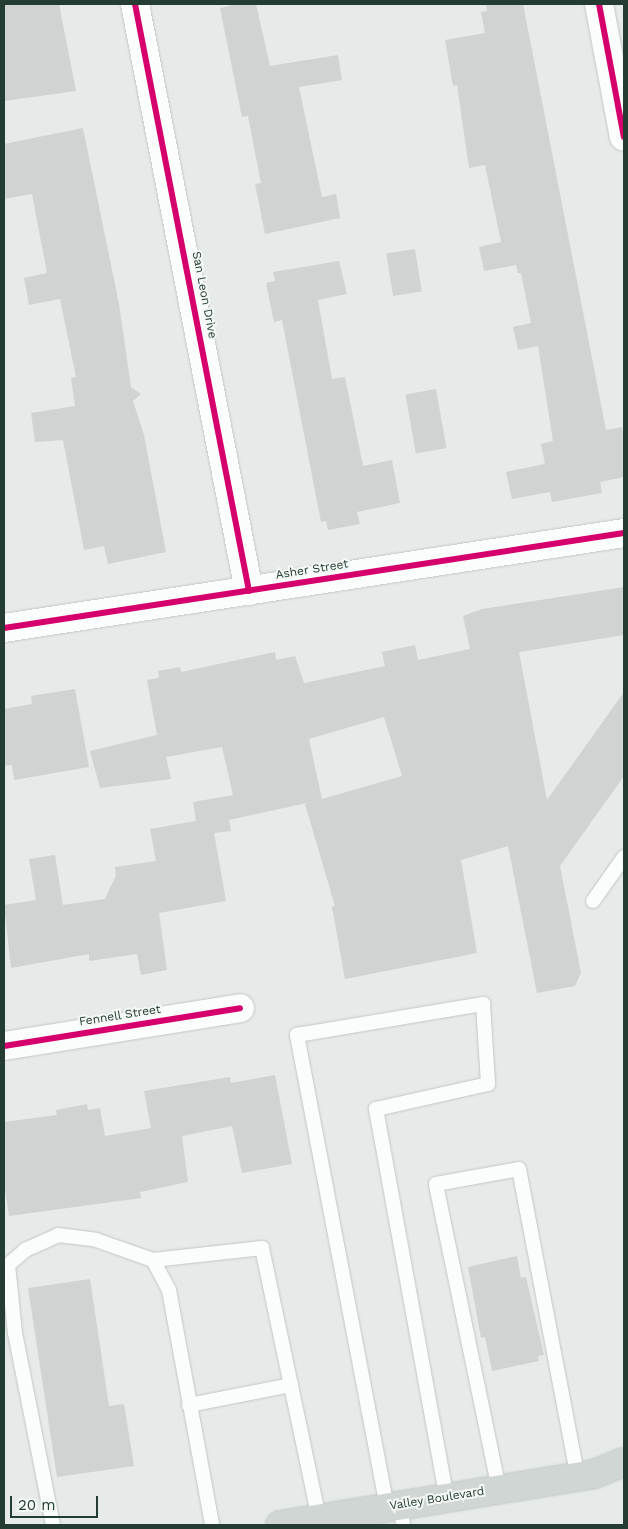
<!DOCTYPE html>
<html>
<head>
<meta charset="utf-8">
<style>
	body { margin:0 }
	#map { position:relative; width:628px; height:1529px; overflow:hidden; background:#e6eae8; font-family:"Work Sans",sans-serif }
	div>[style] { position:absolute }
	[style*='--x'] { left:calc(var(--x)*1px); top:calc(var(--y)*1px); width:calc(var(--w)*1px); rotate:calc(var(--a)*1deg) }
	.building>* { inset:0; background:#cfd3d1; transform-origin:0 0 }
	.roads { filter:drop-shadow(0 0 1px #c3c7c5) drop-shadow(0 0 1px #c3c7c5) }
	.service>* { height:14px; margin:-7px; padding:0 7px; transform-origin:7px; border-radius:7px; background:#fbfcfc }
	.minor>* { height:28px; margin:-14px; padding:0 14px; transform-origin:14px; border-radius:14px; background:#fbfcfc }
	.primary>* { height:28px; margin:-14px; padding:0 14px; transform-origin:14px; border-radius:14px; background:#cfd6d3 }
	.cycleway>* { height:6px; margin:-3px; padding:0 3px; transform-origin:3px; border-radius:3px; background:#d6006c }
	span { translate:-50% -50%; white-space:nowrap; text-align:center; line-height:1.15; -webkit-text-stroke:4px #f4f9f6; paint-order:stroke }
	.street-label { font-size:12px; color:#243c32 }
	.frame { position:absolute; inset:0; border:5px solid #243c32; pointer-events:none }
	.scale { position:absolute; left:10px; top:1496px; width:88px; height:22px; box-sizing:border-box; border:2px solid #243c32; border-top:0; padding-left:6px; font-size:15px; line-height:18px; white-space:nowrap; color:#243c32; -webkit-text-stroke:4px #f4f9f6; paint-order:stroke }
</style>
</head>
<body>
<div id="map">
	<div class="building">
		<i style="clip-path:polygon(4px 4px,59px 4px,76px 91px,4px 101px)"></i>
		<i style="clip-path:polygon(238px 4px,256px 4px,270px 66px,338px 55px,342px 80px,299px 87px,322px 197px,336px 194px,340px 218px,265px 234px,255px 184px,261px 183px,248px 116px,242px 117px,220px 8px)"></i>
		<i style="clip-path:polygon(486px 4px,523px 4px,606px 430px,622px 427px,624px 439px,624px 477px,600px 482px,602px 493px,552px 502px,550px 492px,512px 499px,506px 472px,545px 464px,541px 444px,553px 441px,538px 346px,518px 350px,513px 327px,531px 323px,521px 273px,518px 273px,516px 265px,484px 271px,479px 247px,501px 242px,485px 165px,469px 168px,457px 85px,453px 86px,445px 40px,485px 33px,481px 12px,487px 11px)"></i>
		<i style="clip-path:polygon(83px 128px,119px 304px,131px 387px,141px 394px,133px 401px,144px 435px,166px 552px,108px 564px,104px 546px,84px 550px,63px 440px,35px 442px,31px 413px,75px 406px,71px 378px,76px 377px,60px 299px,29px 305px,24px 278px,47px 273px,32px 194px,4px 199px,4px 144px)"></i>
		<i style="left:415px;top:249px;width:43px;height:29px;rotate:81deg"></i>
		<i style="clip-path:polygon(339px 261px,347px 294px,318px 300px,332px 379px,345px 377px,363px 466px,392px 460px,400px 503px,357px 512px,360px 524px,328px 530px,326px 521px,321px 522px,282px 320px,274px 322px,266px 283px,275px 281px,273px 272px)"></i>
		<i style="left:436px;top:389px;width:60px;height:31px;rotate:80deg"></i>
		<i style="clip-path:polygon(evenodd,624px 587px,624px 635px,519px 652px,547px 800px,624px 692px,624px 776px,560px 866px,581px 973px,575px 986px,537px 993px,508px 846px,461px 860px,477px 953px,345px 979px,332px 907px,335px 906px,305px 804px,316px 801px,229px 820px,231px 831px,214px 833px,226px 901px,159px 913px,167px 970px,141px 975px,137px 954px,89px 961px,89px 954px,11px 968px,4px 905px,36px 900px,29px 859px,55px 855px,63px 905px,105px 899px,116px 875px,115px 867px,156px 861px,150px 829px,196px 821px,193px 802px,233px 795px,222px 747px,166px 757px,171px 779px,100px 788px,90px 751px,157px 735px,147px 680px,159px 678px,158px 671px,180px 667px,181px 672px,275px 652px,276px 660px,295px 656px,304px 683px,385px 666px,382px 652px,415px 645px,418px 660px,470px 649px,463px 616px,482px 609px,624px 587px,384px 717px,402px 776px,322px 799px,309px 739px,384px 717px)"></i>
		<i style="clip-path:polygon(75px 689px,89px 767px,14px 780px,12px 765px,4px 766px,4px 709px,32px 704px,31px 696px)"></i>
		<i style="clip-path:polygon(275px 1075px,292px 1164px,242px 1173px,232px 1126px,182px 1136px,188px 1182px,140px 1192px,141px 1198px,9px 1216px,4px 1182px,4px 1122px,57px 1115px,56px 1110px,87px 1104px,88px 1110px,100px 1108px,105px 1136px,151px 1128px,144px 1091px,230px 1077px,231px 1083px)"></i>
		<i style="clip-path:polygon(517px 1256px,521px 1278px,526px 1277px,544px 1355px,538px 1356px,539px 1361px,492px 1371px,485px 1337px,481px 1338px,468px 1267px)"></i>
		<i style="clip-path:polygon(90px 1279px,109px 1406px,124px 1404px,134px 1466px,57px 1477px,28px 1288px)"></i>
	</div>
	<div class="roads">
		<div class="service">
			<i style="--x:593;--y:901;--w:54;--a:-54.8"></i>
			<i style="--x:153;--y:1260;--w:34;--a:62"></i>
			<i style="--x:169;--y:1290;--w:239;--a:79.6"></i>
			<i style="--x:189;--y:1405;--w:104;--a:-11.1"></i>
			<i style="--x:499;--y:1489;--w:311;--a:-101.7"></i>
			<i style="--x:436;--y:1184;--w:84;--a:-10.2"></i>
			<i style="--x:519;--y:1169;--w:314;--a:79.2"></i>
			<i style="--x:400;--y:1505;--w:20;--a:81"></i>
			<i style="--x:387;--y:1507;--w:481;--a:-100.8"></i>
			<i style="--x:297;--y:1035;--w:189;--a:-9.5"></i>
			<i style="--x:483;--y:1004;--w:80;--a:86.4"></i>
			<i style="--x:488;--y:1084;--w:115;--a:167.4"></i>
			<i style="--x:376;--y:1109;--w:395;--a:79.7"></i>
			<i style="--x:53;--y:1525;--w:196;--a:-101.2"></i>
			<i style="--x:15;--y:1333;--w:68;--a:-95.9"></i>
			<i style="--x:8;--y:1265;--w:23;--a:-41"></i>
			<i style="--x:25;--y:1250;--w:36;--a:-24"></i>
			<i style="--x:58;--y:1235;--w:38;--a:7"></i>
			<i style="--x:96;--y:1240;--w:60;--a:19.3"></i>
			<i style="--x:153;--y:1260;--w:110;--a:-6.3"></i>
			<i style="--x:262;--y:1248;--w:282;--a:78.1"></i>
		</div>
		<div class="minor">
			<i style="--x:135;--y:4;--w:598;--a:79.01"></i>
			<i style="--x:599;--y:4;--w:135;--a:79.4"></i>
			<i style="--x:4;--y:628;--w:627;--a:-8.71"></i>
			<i style="--x:4;--y:1046;--w:239;--a:-9.1"></i>
		</div>
		<div class="primary">
			<i style="--x:280;--y:1525;--w:318;--a:-9.2"></i>
			<i style="--x:594;--y:1474;--w:32;--a:-22"></i>
		</div>
	</div>
	<div class="cycleway">
		<i style="--x:135;--y:4;--w:598;--a:79.01"></i>
		<i style="--x:599;--y:4;--w:135;--a:79.4"></i>
		<i style="--x:4;--y:628;--w:627;--a:-8.71"></i>
		<i style="--x:4;--y:1046;--w:239;--a:-9.1"></i>
	</div>
	<div class="street-label">
		<span style="left:204px;top:295px;rotate:79deg">San Leon Drive</span>
		<span style="left:312px;top:570px;rotate:-9deg">Asher Street</span>
		<span style="left:120px;top:1016px;rotate:-9deg">Fennell Street</span>
		<span style="left:437px;top:1499px;rotate:-9deg">Valley Boulevard</span>
	</div>
	<div class="frame"></div>
	<div class="scale">20 m</div>
</div>
</body>
</html>
